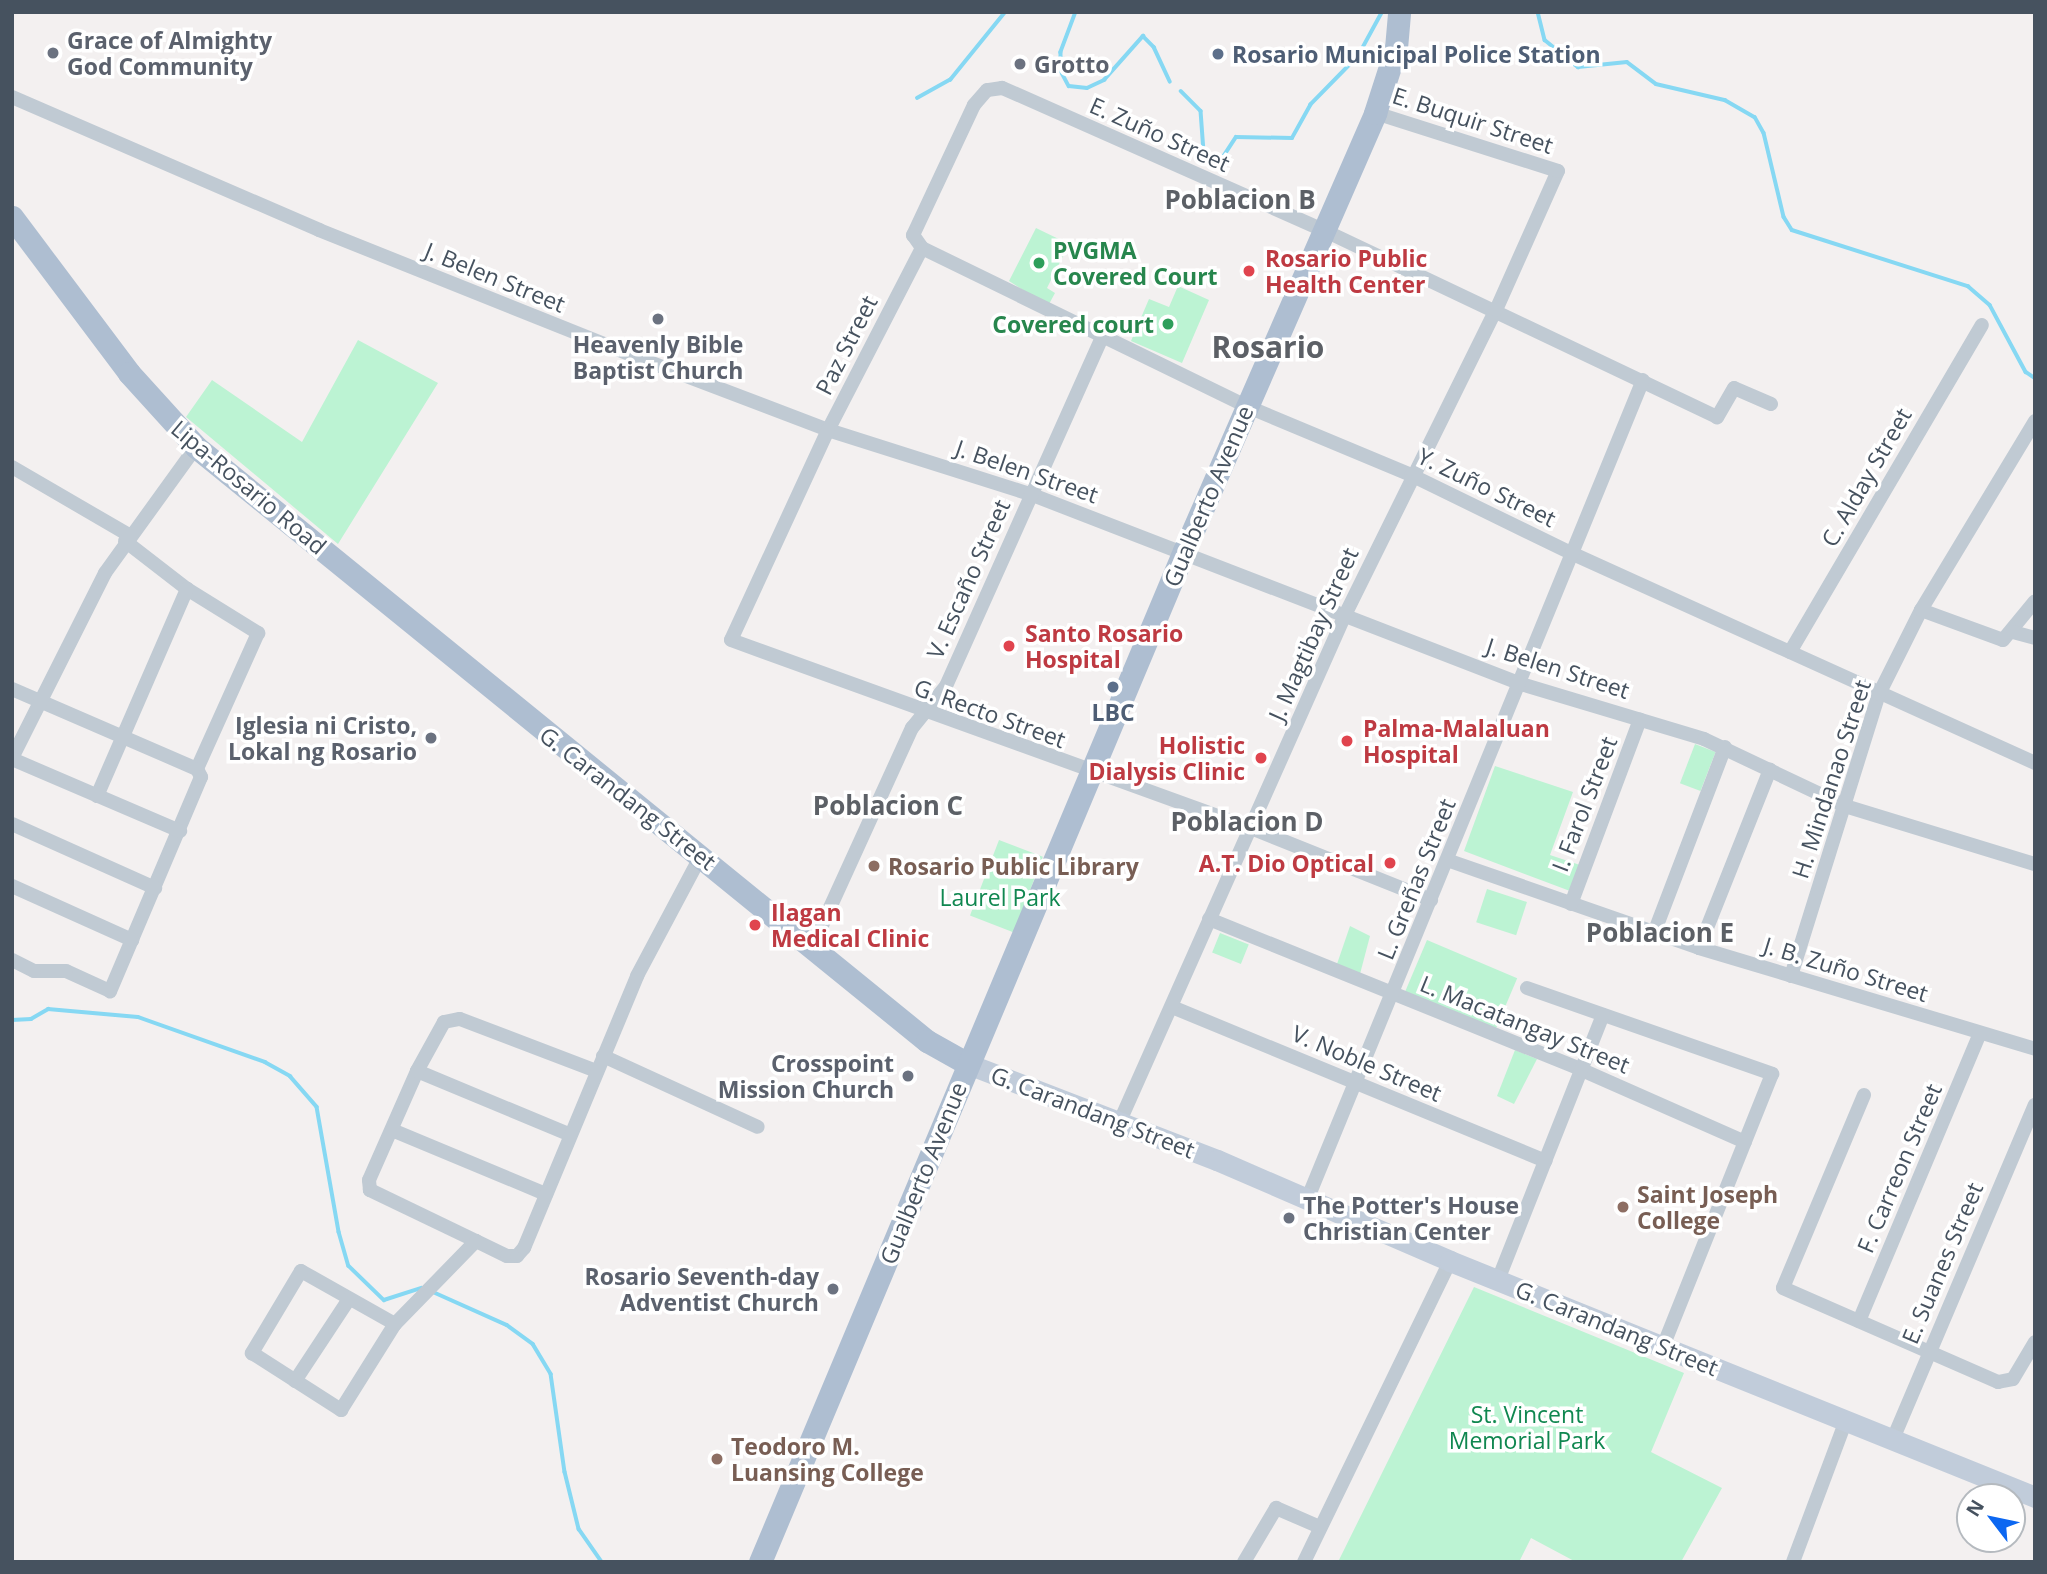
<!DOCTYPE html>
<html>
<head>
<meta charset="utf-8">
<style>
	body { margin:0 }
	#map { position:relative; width:2047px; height:1574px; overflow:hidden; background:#f3f0f0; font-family:"Open Sans",sans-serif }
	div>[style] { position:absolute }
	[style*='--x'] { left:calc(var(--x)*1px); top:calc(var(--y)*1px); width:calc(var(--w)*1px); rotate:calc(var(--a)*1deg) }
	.green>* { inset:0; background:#bcf3d3; transform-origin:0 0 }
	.stream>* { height:3.5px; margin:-1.75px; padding:0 1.75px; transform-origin:1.75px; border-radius:1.75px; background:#86d8f3 }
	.street>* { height:14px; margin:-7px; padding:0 7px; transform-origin:7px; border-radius:7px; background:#c0cad3 }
	.secondary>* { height:21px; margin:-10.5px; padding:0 10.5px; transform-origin:10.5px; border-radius:10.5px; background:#c1ccda }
	.primary>* { height:23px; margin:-11.5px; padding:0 11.5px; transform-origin:11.5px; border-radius:11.5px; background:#aebed1 }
	.dots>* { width:19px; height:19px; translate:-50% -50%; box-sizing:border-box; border:4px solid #fff; border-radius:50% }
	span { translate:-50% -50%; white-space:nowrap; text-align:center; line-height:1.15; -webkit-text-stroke:7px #fff; paint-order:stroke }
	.worship-label { font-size:23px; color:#5b616d; font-weight:700 }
	.left { translate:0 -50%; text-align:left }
	.right { translate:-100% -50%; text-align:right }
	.service-label { font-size:23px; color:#4e5e75; font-weight:700 }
	.street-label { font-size:23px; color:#46525f }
	.leisure-label { font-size:23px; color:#27864d; font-weight:700 }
	.health-label { font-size:23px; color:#be3a42; font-weight:700 }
	.education-label { font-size:23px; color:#785e54; font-weight:700 }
	.park-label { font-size:23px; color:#108750 }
	.quarter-label { font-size:26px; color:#5c6066; font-weight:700 }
	.district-label { font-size:30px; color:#5c6066; font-weight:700 }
	.frame { position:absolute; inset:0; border:14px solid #46525f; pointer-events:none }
	.north { position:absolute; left:1956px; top:1483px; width:70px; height:70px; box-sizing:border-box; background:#fff; border:2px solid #b5babf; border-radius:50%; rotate:302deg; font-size:19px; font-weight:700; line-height:28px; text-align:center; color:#46525f }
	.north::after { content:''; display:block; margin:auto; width:24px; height:32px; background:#0c67f1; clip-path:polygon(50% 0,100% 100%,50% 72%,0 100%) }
</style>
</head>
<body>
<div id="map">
	<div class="green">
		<i style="clip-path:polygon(1036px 228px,1069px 244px,1047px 288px,1055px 293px,1048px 306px,1009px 281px)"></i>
		<i style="clip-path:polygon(1178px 286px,1209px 300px,1182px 363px,1131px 341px,1149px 299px,1169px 307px)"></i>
		<i style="clip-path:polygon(358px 340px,438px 383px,338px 544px,186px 417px,212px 380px,302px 442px)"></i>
		<i style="left:1695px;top:744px;width:22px;height:42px;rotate:21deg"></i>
		<i style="clip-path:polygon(1495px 766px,1573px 792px,1550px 855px,1580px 865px,1570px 891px,1464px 851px)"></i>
		<i style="left:999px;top:840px;width:47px;height:81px;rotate:21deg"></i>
		<i style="left:1487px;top:889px;width:42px;height:35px;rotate:18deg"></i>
		<i style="clip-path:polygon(1350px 926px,1370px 936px,1360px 974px,1337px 964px)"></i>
		<i style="left:1220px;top:933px;width:31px;height:21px;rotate:22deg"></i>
		<i style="left:1427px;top:940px;width:98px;height:58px;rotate:23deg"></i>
		<i style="clip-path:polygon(1515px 1050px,1537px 1059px,1514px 1104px,1497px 1096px)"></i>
		<i style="clip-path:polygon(1474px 1287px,1684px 1373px,1651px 1452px,1722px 1488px,1681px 1562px,1576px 1562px,1531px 1538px,1519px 1562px,1338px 1562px)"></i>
	</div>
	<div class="stream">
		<i style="--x:1076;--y:12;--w:43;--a:110.6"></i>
		<i style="--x:1061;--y:52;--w:19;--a:90"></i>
		<i style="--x:1061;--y:71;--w:17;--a:62"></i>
		<i style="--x:1069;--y:86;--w:18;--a:6"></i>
		<i style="--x:1087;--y:88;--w:19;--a:-25"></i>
		<i style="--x:1104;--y:80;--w:59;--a:-48.4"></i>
		<i style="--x:1143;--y:36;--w:16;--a:45"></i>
		<i style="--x:1154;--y:47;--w:38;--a:65"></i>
		<i style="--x:1538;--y:12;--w:29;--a:76"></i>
		<i style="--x:1545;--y:40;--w:43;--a:39.3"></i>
		<i style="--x:1578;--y:67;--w:49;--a:-5.8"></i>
		<i style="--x:1627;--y:62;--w:36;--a:37"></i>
		<i style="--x:1656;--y:84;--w:71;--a:13.1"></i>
		<i style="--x:1725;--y:100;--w:34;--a:30"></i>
		<i style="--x:1755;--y:117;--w:18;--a:61"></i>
		<i style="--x:1764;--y:133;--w:86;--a:76.6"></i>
		<i style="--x:1784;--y:217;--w:15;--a:58"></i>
		<i style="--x:1792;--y:230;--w:185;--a:17.7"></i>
		<i style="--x:1968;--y:286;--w:29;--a:41"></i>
		<i style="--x:1990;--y:305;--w:76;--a:61.8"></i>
		<i style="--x:2026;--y:372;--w:11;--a:34"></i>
		<i style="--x:1181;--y:91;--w:28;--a:45"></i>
		<i style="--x:1201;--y:111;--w:41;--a:85.8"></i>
		<i style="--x:1204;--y:152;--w:14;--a:45"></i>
		<i style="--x:1214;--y:162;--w:7;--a:-16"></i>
		<i style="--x:1221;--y:160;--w:27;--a:-57"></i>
		<i style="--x:1236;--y:137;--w:56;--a:1"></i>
		<i style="--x:1292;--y:138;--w:38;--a:-61"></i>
		<i style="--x:1310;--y:105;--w:69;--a:-45.6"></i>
		<i style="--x:1358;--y:56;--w:50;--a:-61.4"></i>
		<i style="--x:917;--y:98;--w:38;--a:-29"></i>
		<i style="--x:950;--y:80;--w:87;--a:-51"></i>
		<i style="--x:12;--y:1020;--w:19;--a:-3"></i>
		<i style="--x:31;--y:1019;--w:20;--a:-30"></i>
		<i style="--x:48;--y:1009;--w:90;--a:5.1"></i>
		<i style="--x:138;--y:1017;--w:135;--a:19.5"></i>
		<i style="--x:265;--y:1062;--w:29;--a:29"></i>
		<i style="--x:290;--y:1076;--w:41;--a:48.9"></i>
		<i style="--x:317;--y:1107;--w:127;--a:80"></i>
		<i style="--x:339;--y:1232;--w:35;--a:74"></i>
		<i style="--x:349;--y:1266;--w:49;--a:44.2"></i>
		<i style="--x:384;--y:1300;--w:39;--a:-18"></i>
		<i style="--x:431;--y:1291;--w:83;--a:24.1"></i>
		<i style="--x:507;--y:1325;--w:32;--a:36"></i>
		<i style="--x:533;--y:1344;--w:35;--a:59"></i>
		<i style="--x:551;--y:1374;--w:99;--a:81.9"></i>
		<i style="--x:565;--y:1472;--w:59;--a:76.2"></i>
		<i style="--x:579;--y:1529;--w:40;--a:55.1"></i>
	</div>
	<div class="street">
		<i style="--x:12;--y:97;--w:335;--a:23.4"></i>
		<i style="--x:319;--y:230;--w:336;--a:21.8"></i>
		<i style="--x:631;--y:355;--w:211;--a:20.8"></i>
		<i style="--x:828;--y:430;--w:212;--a:17.6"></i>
		<i style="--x:1030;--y:494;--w:526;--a:21.15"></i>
		<i style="--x:1521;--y:684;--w:191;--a:16.7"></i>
		<i style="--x:1704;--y:739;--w:156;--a:25.4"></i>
		<i style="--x:1845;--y:806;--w:199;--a:17"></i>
		<i style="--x:922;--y:248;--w:205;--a:117.3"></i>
		<i style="--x:828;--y:430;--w:231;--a:114.8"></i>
		<i style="--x:731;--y:640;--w:553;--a:19.88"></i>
		<i style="--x:1251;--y:828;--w:194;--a:21.8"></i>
		<i style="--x:1771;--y:404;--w:40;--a:-156.6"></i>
		<i style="--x:1734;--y:388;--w:34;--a:120"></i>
		<i style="--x:1717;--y:417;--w:436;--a:-154.6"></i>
		<i style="--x:1323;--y:230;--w:351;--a:-156.1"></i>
		<i style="--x:1002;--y:88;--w:15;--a:172"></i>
		<i style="--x:987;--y:90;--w:20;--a:131"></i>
		<i style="--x:974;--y:105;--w:144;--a:115.1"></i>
		<i style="--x:913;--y:235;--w:16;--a:55"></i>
		<i style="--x:922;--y:248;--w:360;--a:26"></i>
		<i style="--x:1246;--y:406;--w:179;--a:22.7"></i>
		<i style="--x:1411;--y:475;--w:178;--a:26"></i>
		<i style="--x:1571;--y:553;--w:509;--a:24.35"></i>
		<i style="--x:12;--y:467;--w:135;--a:30.2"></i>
		<i style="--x:125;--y:541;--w:78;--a:37.7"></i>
		<i style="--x:187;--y:589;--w:84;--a:31.8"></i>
		<i style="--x:258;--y:633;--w:149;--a:114.2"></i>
		<i style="--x:1921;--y:610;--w:87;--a:20.1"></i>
		<i style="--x:2003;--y:640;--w:50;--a:-50.6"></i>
		<i style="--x:2013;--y:632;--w:23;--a:15"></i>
		<i style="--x:1790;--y:652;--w:379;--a:-59.6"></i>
		<i style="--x:12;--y:689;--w:202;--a:23.4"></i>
		<i style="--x:197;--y:769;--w:9;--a:63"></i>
		<i style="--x:201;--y:777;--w:233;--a:113"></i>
		<i style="--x:110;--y:991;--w:48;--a:-155.6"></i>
		<i style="--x:66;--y:971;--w:32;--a:180"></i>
		<i style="--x:34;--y:971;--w:25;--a:-153"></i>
		<i style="--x:12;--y:758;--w:207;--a:-63.3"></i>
		<i style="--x:105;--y:573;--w:155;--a:-54.2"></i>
		<i style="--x:12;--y:759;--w:183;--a:23.2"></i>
		<i style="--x:97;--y:796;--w:226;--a:-66.5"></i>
		<i style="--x:12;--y:824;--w:157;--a:24.1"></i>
		<i style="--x:1447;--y:860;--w:267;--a:19.2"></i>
		<i style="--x:1699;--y:948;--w:351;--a:16.7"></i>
		<i style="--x:12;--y:886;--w:132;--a:24.2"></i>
		<i style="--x:1571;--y:904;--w:197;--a:-69.5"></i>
		<i style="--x:1209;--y:919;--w:402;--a:22"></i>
		<i style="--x:1582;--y:1070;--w:178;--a:23.8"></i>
		<i style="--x:1654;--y:933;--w:199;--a:-69.1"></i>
		<i style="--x:813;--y:945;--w:239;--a:-65.5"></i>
		<i style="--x:912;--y:728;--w:54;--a:-51"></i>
		<i style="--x:946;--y:686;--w:382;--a:-65.9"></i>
		<i style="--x:1699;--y:948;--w:192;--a:-68.3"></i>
		<i style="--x:1791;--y:976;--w:295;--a:-72.7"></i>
		<i style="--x:1879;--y:694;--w:94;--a:-63.4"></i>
		<i style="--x:1921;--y:610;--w:221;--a:-58.9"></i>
		<i style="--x:1527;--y:988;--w:260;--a:19.3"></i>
		<i style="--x:1772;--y:1074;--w:294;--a:111.8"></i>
		<i style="--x:1172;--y:1007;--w:404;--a:22.4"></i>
		<i style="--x:603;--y:1056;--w:170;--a:24.6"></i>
		<i style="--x:417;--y:1071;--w:164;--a:22.6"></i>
		<i style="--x:1864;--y:1095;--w:209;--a:112.8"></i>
		<i style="--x:1783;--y:1288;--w:235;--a:23.6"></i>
		<i style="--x:1998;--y:1382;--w:15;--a:-11"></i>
		<i style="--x:2013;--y:1379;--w:43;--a:-59.3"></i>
		<i style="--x:1120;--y:1121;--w:554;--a:-66.03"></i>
		<i style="--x:1345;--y:615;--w:340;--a:-63.7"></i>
		<i style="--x:1496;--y:310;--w:152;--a:-66"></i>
		<i style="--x:1558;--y:171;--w:192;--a:-162.4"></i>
		<i style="--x:392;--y:1130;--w:167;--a:22.6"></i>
		<i style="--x:1307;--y:1200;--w:886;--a:-67.72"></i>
		<i style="--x:476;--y:1241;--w:118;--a:-154.3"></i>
		<i style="--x:370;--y:1190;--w:10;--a:-96"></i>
		<i style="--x:369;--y:1180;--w:119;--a:-66.2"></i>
		<i style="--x:417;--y:1071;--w:56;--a:-61.1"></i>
		<i style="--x:444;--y:1022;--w:16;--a:-11"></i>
		<i style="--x:460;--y:1019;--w:146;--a:20.9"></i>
		<i style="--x:1498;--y:1280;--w:285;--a:-68.4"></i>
		<i style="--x:1859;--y:1321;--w:312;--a:-67.2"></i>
		<i style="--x:395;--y:1324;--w:108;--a:-150.6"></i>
		<i style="--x:301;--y:1271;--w:96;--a:120.9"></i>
		<i style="--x:252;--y:1353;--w:106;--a:32.6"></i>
		<i style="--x:341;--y:1410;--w:102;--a:-57.9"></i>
		<i style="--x:395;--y:1324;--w:116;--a:-45.7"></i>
		<i style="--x:476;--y:1241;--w:34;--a:26"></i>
		<i style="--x:507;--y:1256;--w:10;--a:0"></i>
		<i style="--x:517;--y:1256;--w:11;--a:-49"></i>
		<i style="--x:524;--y:1248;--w:295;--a:-67.4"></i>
		<i style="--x:637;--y:976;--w:138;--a:-62"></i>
		<i style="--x:295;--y:1381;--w:98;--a:-56.6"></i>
		<i style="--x:1893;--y:1439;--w:363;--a:-67"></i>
		<i style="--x:1244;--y:1562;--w:63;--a:-59.3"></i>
		<i style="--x:1276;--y:1508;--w:48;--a:23.4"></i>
		<i style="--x:1304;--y:1562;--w:335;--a:-64.1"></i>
		<i style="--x:1793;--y:1562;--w:152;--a:-69.5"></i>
	</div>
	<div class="secondary">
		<i style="--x:968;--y:1064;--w:267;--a:21.1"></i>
		<i style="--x:1217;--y:1160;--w:254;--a:23.4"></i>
		<i style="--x:1450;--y:1261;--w:631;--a:21.97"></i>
	</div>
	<div class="primary">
		<i style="--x:12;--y:217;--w:195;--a:53.1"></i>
		<i style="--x:129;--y:373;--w:100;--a:47.8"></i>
		<i style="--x:196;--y:447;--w:942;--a:39.1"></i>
		<i style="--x:927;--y:1041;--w:47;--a:29.3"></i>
		<i style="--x:760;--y:1562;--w:1096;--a:-67.25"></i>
		<i style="--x:1184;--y:551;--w:478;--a:-66.4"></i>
		<i style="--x:1375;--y:113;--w:68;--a:-72.1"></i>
		<i style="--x:1396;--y:48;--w:36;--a:-85"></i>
	</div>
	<div class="dots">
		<i style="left:53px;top:53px;background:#6b7280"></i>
		<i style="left:1218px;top:54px;background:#5c6f8a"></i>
		<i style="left:1020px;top:64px;background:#6b7280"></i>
		<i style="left:1039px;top:263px;background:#2e9e5b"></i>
		<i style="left:1249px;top:271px;background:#e0444e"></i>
		<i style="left:658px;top:319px;background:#6b7280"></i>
		<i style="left:1168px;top:324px;background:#2e9e5b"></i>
		<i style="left:1009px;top:646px;background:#e0444e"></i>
		<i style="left:1113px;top:687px;background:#5c6f8a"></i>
		<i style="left:431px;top:738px;background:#6b7280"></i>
		<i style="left:1347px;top:741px;background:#e0444e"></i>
		<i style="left:1261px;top:758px;background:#e0444e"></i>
		<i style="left:1390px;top:863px;background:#e0444e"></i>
		<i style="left:874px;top:866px;background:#8d6e63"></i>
		<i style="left:755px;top:925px;background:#e0444e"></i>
		<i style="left:908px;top:1076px;background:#6b7280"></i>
		<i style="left:1623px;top:1207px;background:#8d6e63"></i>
		<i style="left:1289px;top:1218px;background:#6b7280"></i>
		<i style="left:833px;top:1289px;background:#6b7280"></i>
		<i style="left:717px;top:1459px;background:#8d6e63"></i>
	</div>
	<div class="worship-label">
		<span class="left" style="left:67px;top:53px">Grace of Almighty<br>God Community</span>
		<span class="left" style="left:1034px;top:64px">Grotto</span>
		<span style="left:658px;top:357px">Heavenly Bible<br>Baptist Church</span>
		<span class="right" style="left:417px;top:738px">Iglesia ni Cristo,<br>Lokal ng Rosario</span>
		<span class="right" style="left:894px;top:1076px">Crosspoint<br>Mission Church</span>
		<span class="left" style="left:1303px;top:1218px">The Potter's House<br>Christian Center</span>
		<span class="right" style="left:819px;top:1289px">Rosario Seventh-day<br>Adventist Church</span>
	</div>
	<div class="service-label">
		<span class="left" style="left:1232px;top:54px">Rosario Municipal Police Station</span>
		<span style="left:1113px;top:712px">LBC</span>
	</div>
	<div class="street-label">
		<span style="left:1473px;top:120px;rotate:18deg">E. Buquir Street</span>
		<span style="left:1160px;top:134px;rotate:24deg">E. Zuño Street</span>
		<span style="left:495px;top:277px;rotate:22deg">J. Belen Street</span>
		<span style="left:846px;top:345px;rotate:-63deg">Paz Street</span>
		<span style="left:1027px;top:471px;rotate:19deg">J. Belen Street</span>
		<span style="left:1866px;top:477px;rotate:-60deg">C. Alday Street</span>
		<span style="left:249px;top:487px;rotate:40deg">Lipa-Rosario Road</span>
		<span style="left:1487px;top:487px;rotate:26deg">Y. Zuño Street</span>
		<span style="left:1208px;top:496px;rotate:-67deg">Gualberto Avenue</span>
		<span style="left:968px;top:579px;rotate:-66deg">V. Escaño Street</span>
		<span style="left:1313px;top:634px;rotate:-66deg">J. Magtibay Street</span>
		<span style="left:1558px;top:668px;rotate:18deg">J. Belen Street</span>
		<span style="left:990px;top:713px;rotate:20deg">G. Recto Street</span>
		<span style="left:1831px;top:779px;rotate:-72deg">H. Mindanao Street</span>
		<span style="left:628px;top:798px;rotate:38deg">G. Carandang Street</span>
		<span style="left:1584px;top:804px;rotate:-69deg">I. Farol Street</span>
		<span style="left:1416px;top:879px;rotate:-68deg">L. Greñas Street</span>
		<span style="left:1846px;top:969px;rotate:17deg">J. B. Zuño Street</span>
		<span style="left:1525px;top:1024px;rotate:22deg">L. Macatangay Street</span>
		<span style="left:1367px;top:1063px;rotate:23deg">V. Noble Street</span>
		<span style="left:1093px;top:1112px;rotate:21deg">G. Carandang Street</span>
		<span style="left:1899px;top:1168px;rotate:-67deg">F. Carreon Street</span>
		<span style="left:923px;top:1173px;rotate:-68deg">Gualberto Avenue</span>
		<span style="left:1942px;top:1263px;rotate:-67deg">E. Suanes Street</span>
		<span style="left:1617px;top:1328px;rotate:22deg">G. Carandang Street</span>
	</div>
	<div class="leisure-label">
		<span class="left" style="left:1053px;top:263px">PVGMA<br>Covered Court</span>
		<span class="right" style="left:1154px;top:324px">Covered court</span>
	</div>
	<div class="health-label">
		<span class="left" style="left:1265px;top:271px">Rosario Public<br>Health Center</span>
		<span class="left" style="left:1025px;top:646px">Santo Rosario<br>Hospital</span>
		<span class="left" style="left:1363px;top:741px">Palma-Malaluan<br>Hospital</span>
		<span class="right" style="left:1245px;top:758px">Holistic<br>Dialysis Clinic</span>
		<span class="right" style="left:1374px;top:863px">A.T. Dio Optical</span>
		<span class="left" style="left:771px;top:925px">Ilagan<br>Medical Clinic</span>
	</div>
	<div class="education-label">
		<span class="left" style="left:888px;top:866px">Rosario Public Library</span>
		<span class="left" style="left:1637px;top:1207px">Saint Joseph<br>College</span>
		<span class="left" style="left:731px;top:1459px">Teodoro M.<br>Luansing College</span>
	</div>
	<div class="park-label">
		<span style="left:1000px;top:897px">Laurel Park</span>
		<span style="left:1527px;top:1427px">St. Vincent<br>Memorial Park</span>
	</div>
	<div class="quarter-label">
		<span style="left:1240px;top:200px">Poblacion B</span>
		<span style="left:888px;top:806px">Poblacion C</span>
		<span style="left:1247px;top:822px">Poblacion D</span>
		<span style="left:1660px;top:933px">Poblacion E</span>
	</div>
	<div class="district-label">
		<span style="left:1268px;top:347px">Rosario</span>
	</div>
	<div class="frame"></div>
	<div class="north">N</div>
</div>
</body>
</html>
